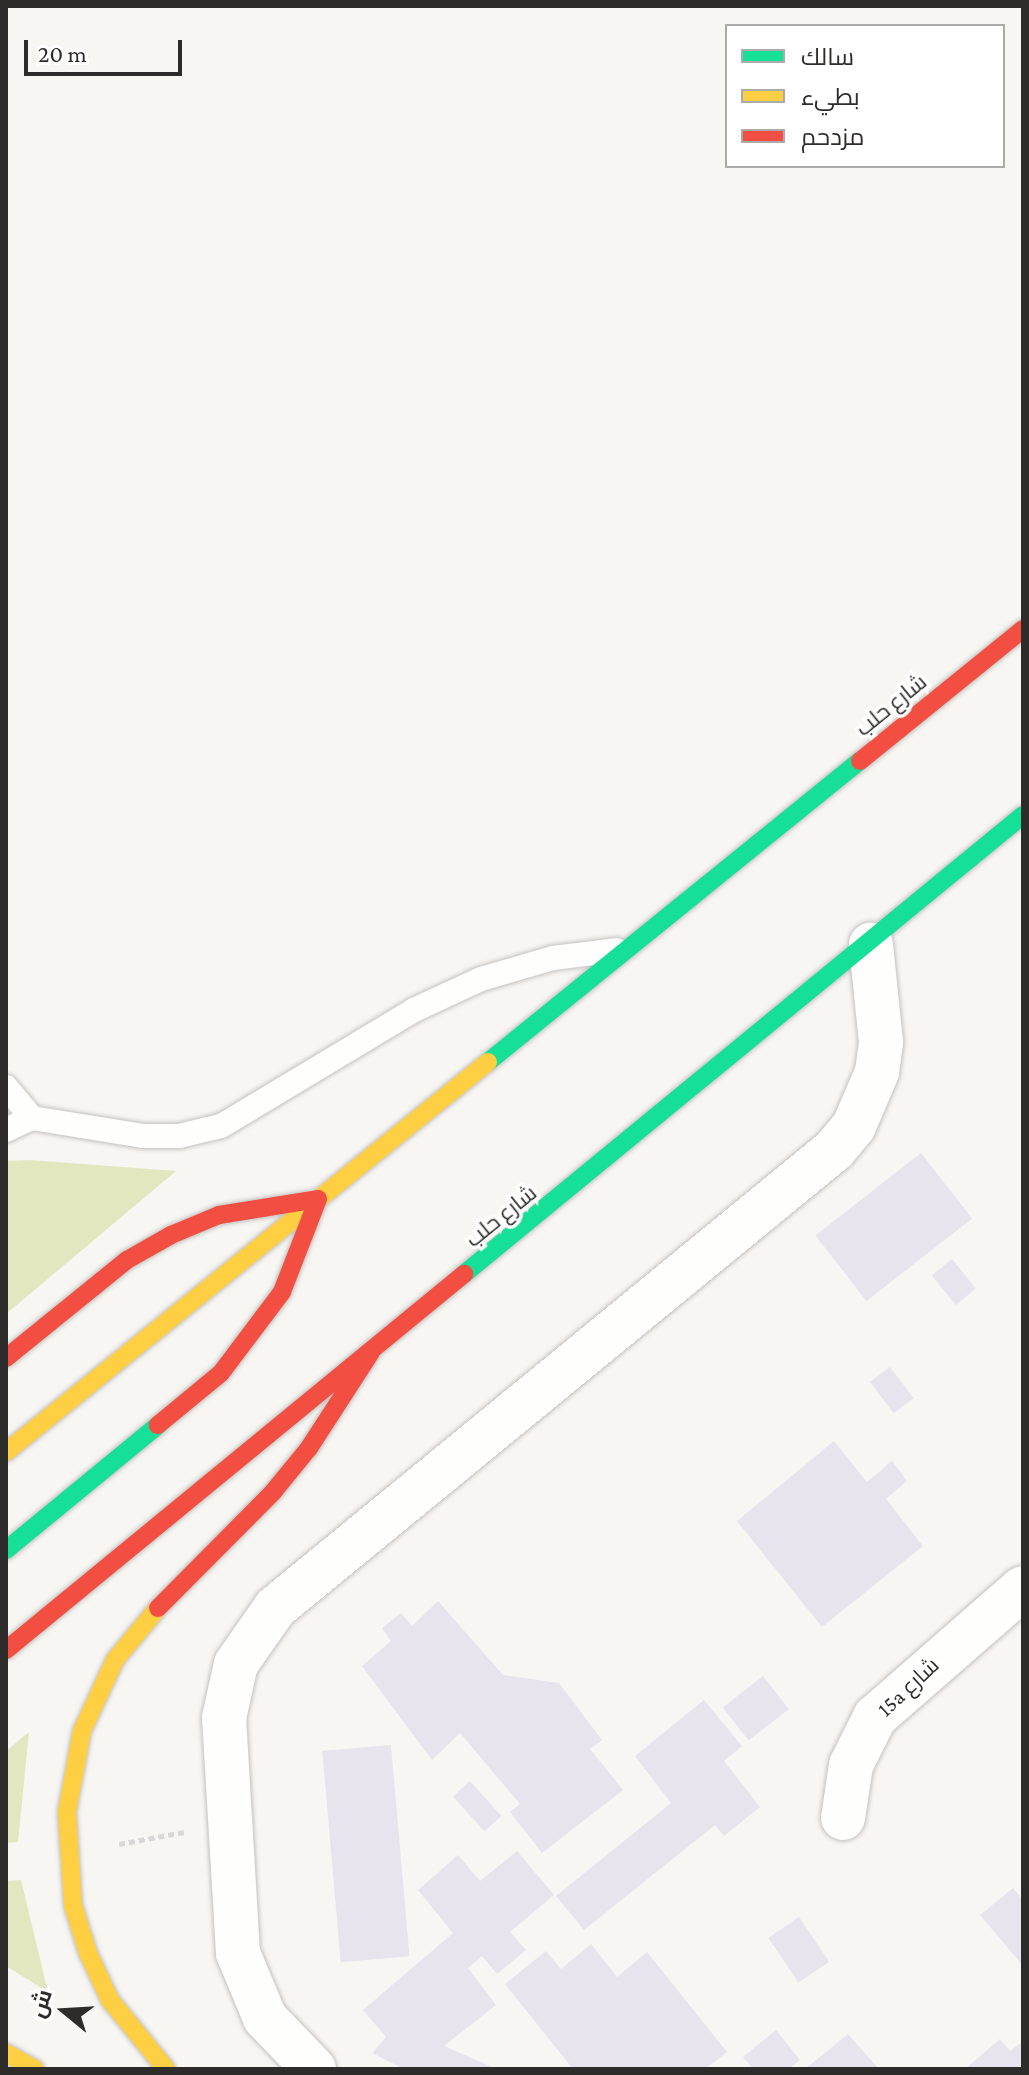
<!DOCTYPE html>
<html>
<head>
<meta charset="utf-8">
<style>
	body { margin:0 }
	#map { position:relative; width:1029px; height:2075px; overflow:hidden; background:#f8f6f3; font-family:"Crimson Pro",Cairo,serif }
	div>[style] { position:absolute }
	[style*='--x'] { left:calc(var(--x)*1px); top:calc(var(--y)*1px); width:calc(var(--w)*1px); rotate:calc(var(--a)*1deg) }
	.green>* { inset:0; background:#e3e7bf }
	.building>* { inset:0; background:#e7e4ed; transform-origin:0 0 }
	.path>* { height:5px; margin-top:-2.5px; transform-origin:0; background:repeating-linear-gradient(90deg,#d9d7d7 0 6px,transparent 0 10px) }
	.roads { filter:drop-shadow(0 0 2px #c3c2bf) drop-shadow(0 0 2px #c3c2bf) }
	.lane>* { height:24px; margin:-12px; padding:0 12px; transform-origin:12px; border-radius:12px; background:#fefefd }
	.street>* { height:44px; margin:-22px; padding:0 22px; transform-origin:22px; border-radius:22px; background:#fefefd }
	.fast>* { height:18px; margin:-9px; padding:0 9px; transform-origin:9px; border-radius:9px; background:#16e098 }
	.slow>* { height:18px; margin:-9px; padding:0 9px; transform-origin:9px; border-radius:9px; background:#ffcf43 }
	.jam>* { height:18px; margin:-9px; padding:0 9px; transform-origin:9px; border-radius:9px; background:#f24e42 }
	span { translate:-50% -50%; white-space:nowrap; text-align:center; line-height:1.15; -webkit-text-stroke:7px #fff; paint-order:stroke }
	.street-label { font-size:22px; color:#2e2c2a }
	.frame { position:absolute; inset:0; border:8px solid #2e2c2a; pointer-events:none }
	.legend { position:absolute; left:725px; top:24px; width:280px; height:144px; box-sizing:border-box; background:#fff; border:2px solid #ababaa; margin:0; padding:10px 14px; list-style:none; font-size:24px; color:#2e2c2a }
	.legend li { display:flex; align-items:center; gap:16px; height:40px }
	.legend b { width:40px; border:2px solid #ababaa }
	.north { position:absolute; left:24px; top:1971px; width:80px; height:80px; -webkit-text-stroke:6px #fff; paint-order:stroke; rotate:288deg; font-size:22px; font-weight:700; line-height:32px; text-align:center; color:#2e2c2a }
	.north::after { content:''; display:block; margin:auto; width:28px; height:36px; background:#2e2c2a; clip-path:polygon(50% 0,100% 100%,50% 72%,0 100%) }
	.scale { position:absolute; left:24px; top:40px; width:158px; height:36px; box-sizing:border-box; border:4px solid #2e2c2a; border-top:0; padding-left:10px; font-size:24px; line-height:28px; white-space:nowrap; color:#2e2c2a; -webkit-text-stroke:6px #fff; paint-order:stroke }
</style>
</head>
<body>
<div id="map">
	<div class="green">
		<i style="clip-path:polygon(30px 1160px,176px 1171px,6px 1314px,6px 1161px)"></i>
		<i style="clip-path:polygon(29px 1732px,18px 1842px,6px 1843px,6px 1751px)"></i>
		<i style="clip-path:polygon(21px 1880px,48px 1992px,6px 1966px,6px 1881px)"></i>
	</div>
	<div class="building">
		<i style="left:921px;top:1153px;width:83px;height:134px;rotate:52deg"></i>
		<i style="left:952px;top:1259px;width:38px;height:26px;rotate:51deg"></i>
		<i style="left:890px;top:1367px;width:39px;height:25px;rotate:53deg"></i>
		<i style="clip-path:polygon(834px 1441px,867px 1482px,892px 1461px,907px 1481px,886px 1499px,923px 1546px,822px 1627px,737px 1521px)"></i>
		<i style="clip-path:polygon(438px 1601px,503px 1675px,559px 1683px,602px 1740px,590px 1749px,623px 1790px,542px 1853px,510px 1812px,520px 1804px,460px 1733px,432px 1760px,362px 1666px,391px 1641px,382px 1628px,401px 1613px,412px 1626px)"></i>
		<i style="left:763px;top:1676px;width:42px;height:51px;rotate:52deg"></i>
		<i style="clip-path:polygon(704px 1700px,742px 1746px,724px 1761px,760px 1807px,724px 1836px,715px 1825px,584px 1930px,556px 1896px,671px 1803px,635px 1756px)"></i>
		<i style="left:391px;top:1745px;width:212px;height:69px;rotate:85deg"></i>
		<i style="left:470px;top:1781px;width:47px;height:23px;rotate:48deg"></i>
		<i style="clip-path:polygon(517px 1851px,554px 1895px,510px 1932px,526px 1950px,497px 1974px,482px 1956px,468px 1968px,496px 2005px,444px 2046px,497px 2069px,404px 2069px,372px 2053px,386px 2037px,363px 2010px,453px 1933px,418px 1890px,458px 1855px,480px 1881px)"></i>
		<i style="clip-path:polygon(1013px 1888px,1023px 1900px,1023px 1966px,980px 1915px)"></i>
		<i style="left:799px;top:1917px;width:54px;height:37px;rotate:56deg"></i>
		<i style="clip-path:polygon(591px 1944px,617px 1977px,647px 1952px,727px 2052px,705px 2069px,573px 2069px,505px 1984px,546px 1951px,561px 1969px)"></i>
		<i style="clip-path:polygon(776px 2030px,800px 2060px,789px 2069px,753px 2069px,743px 2057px)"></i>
		<i style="clip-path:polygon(848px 2034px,879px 2069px,805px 2069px)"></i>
		<i style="clip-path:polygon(1000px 2039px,1010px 2051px,1023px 2041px,1023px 2069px,965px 2069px)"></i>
	</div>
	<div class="path">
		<i style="--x:119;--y:1844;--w:66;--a:-10.5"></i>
	</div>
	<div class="roads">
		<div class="lane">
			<i style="--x:6;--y:1087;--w:40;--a:50"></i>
			<i style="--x:6;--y:1130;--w:29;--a:-25"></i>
			<i style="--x:32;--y:1118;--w:112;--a:9.2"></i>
			<i style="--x:143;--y:1136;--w:36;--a:0"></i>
			<i style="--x:179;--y:1136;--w:43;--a:-13.4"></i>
			<i style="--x:221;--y:1126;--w:225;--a:-31"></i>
			<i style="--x:414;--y:1010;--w:74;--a:-24.8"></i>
			<i style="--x:481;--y:979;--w:75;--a:-16.3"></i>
			<i style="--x:553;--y:958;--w:64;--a:-7.1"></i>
		</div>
		<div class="street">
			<i style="--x:843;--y:1818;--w:54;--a:-81.4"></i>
			<i style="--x:851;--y:1765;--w:54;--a:-63.4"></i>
			<i style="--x:875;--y:1717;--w:196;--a:-41.1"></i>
			<i style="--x:314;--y:2069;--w:71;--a:-133.9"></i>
			<i style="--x:265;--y:2018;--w:70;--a:-112.6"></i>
			<i style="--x:238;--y:1953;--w:235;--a:-93.4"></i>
			<i style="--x:224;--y:1718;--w:55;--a:-77.5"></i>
			<i style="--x:236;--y:1664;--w:68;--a:-55.1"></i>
			<i style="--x:275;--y:1608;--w:723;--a:-39.33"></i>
			<i style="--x:834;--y:1150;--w:31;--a:-50"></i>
			<i style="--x:854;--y:1126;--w:59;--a:-66.9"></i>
			<i style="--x:877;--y:1072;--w:30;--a:-82"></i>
			<i style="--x:881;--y:1042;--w:98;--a:-95.9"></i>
		</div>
		<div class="fast">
			<i style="--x:488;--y:1062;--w:479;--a:-39"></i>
			<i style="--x:464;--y:1274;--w:723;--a:-39.39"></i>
			<i style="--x:6;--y:1550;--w:197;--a:-39.4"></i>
		</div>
		<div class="slow">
			<i style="--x:6;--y:1452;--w:620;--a:-38.98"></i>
			<i style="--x:158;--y:1608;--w:67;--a:129.6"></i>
			<i style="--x:115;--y:1660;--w:78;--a:114.9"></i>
			<i style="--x:82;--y:1731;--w:82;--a:100.5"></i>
			<i style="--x:67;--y:1812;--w:93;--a:86.3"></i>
			<i style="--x:73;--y:1905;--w:50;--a:72.6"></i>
			<i style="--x:88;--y:1953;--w:52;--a:64.9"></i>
			<i style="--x:110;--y:2000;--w:89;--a:50.9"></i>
			<i style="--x:6;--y:2053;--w:33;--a:29"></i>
		</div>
		<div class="jam">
			<i style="--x:860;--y:761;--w:210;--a:-39"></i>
			<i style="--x:6;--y:1358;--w:156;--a:-39"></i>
			<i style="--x:127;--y:1260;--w:51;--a:-29.6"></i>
			<i style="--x:171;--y:1235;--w:52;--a:-22.6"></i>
			<i style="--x:219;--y:1215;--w:100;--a:-9.2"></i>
			<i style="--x:318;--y:1199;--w:100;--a:111.2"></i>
			<i style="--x:282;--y:1292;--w:101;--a:127"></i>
			<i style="--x:221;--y:1373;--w:82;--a:140.5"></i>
			<i style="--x:158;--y:1608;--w:163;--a:-45.2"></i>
			<i style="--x:273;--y:1492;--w:57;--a:-50.7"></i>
			<i style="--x:309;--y:1448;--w:114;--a:-57.1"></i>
			<i style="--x:6;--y:1650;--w:593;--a:-39.38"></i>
		</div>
	</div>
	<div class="street-label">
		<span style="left:891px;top:705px;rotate:-39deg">شارع حلب</span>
		<span style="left:501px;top:1216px;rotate:-39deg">شارع حلب</span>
		<span style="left:908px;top:1687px;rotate:-43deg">15a شارع</span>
	</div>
	<div class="frame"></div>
	<ul class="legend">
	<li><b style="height:10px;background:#16e098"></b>سالك</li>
	<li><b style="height:10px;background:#ffcf43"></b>بطيء</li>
	<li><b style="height:10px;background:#f24e42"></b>مزدحم</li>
	</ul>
	<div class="north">ش</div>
	<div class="scale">20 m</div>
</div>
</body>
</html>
